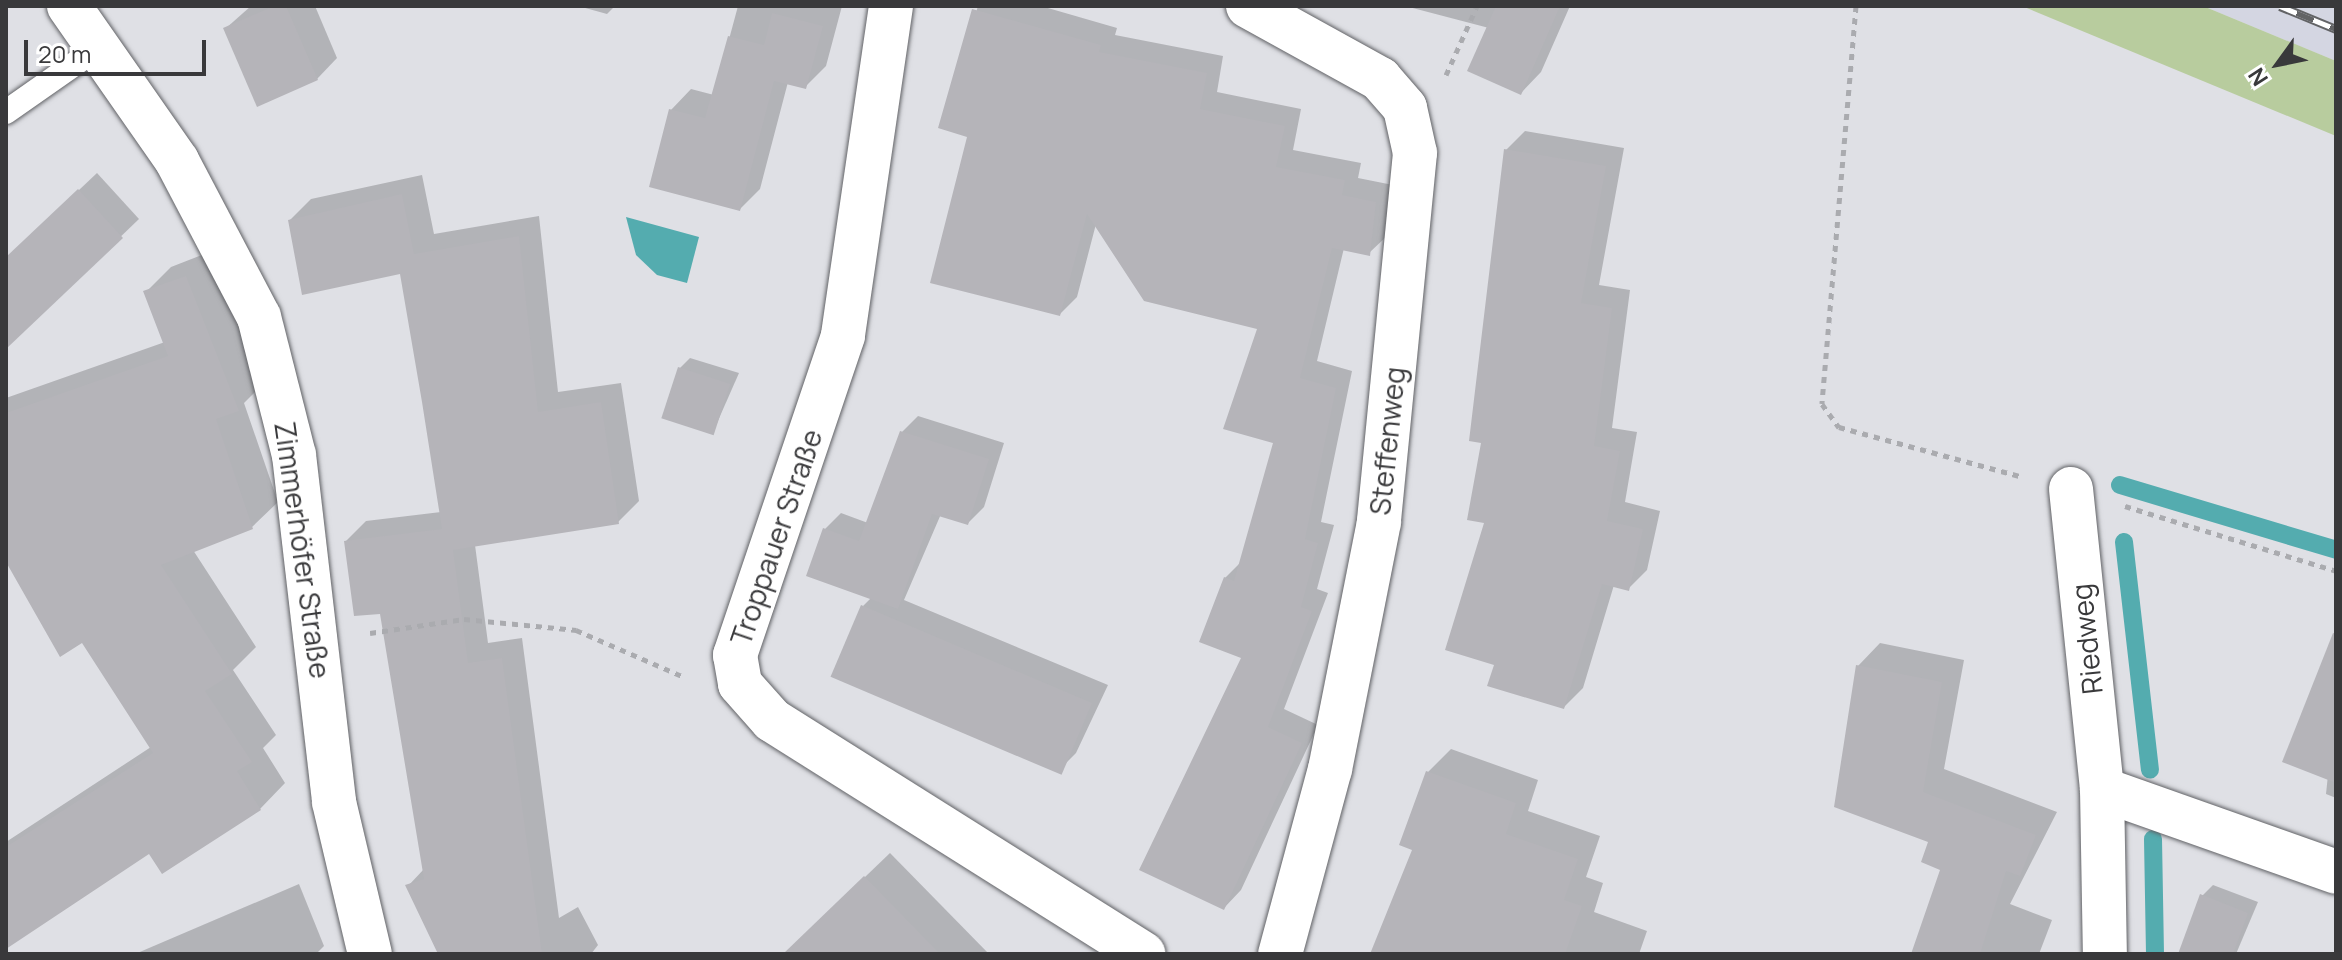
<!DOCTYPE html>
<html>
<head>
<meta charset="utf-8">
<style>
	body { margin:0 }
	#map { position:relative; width:2342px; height:960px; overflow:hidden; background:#dfe0e5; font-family:Manrope,sans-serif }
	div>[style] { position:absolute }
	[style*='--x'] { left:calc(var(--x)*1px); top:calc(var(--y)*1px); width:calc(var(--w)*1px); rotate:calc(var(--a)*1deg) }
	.built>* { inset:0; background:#d4d6e2 }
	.green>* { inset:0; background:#b8cc9e }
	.water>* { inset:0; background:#54acaf }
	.shadow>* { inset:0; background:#0003 }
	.stream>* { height:18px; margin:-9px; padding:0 9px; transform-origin:9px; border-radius:9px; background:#54acaf }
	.building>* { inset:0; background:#b5b4b9; transform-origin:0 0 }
	.path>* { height:5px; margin-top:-2.5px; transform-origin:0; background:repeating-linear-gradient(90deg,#aaabaf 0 6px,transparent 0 12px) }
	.roads { filter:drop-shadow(0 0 2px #616266) drop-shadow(0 0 2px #616266) }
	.service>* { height:24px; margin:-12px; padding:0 12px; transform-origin:12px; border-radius:12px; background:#fff }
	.minor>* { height:44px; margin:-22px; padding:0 22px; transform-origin:22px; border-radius:22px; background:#fff }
	.tertiary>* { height:44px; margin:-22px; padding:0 22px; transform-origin:22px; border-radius:22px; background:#fff }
	.rail>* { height:9px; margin-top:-4.5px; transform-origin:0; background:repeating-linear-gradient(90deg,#fff 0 18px,#626365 0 36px); box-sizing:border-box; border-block:2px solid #626365 }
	span { translate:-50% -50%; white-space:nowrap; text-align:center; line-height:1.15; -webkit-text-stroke:6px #fff; paint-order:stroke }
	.street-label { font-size:28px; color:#39393b }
	.frame { position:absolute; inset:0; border:8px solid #39393b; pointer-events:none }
	.north { position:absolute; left:2238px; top:24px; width:80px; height:80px; -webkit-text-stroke:6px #fff; paint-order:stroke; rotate:237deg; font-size:22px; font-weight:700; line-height:32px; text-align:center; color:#39393b }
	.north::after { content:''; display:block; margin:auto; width:28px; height:36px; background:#39393b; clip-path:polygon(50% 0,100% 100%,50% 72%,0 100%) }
	.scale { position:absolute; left:24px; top:40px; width:182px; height:36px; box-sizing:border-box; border:4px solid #39393b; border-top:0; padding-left:10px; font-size:24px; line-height:28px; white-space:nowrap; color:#39393b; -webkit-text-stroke:6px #fff; paint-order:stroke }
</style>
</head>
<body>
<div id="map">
	<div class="built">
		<i style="clip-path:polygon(2203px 6px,2336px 6px,2336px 61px)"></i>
	</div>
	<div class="green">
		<i style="clip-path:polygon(2022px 6px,2203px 6px,2336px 61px,2336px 136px)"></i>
	</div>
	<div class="water">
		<i style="clip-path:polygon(626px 217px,699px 237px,687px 283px,657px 275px,636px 255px)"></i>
	</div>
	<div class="shadow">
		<i style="clip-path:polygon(315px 6px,337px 58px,317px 79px,225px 29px,251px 6px)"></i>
		<i style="clip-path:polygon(578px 6px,615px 6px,607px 14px)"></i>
		<i style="clip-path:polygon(738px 6px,842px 6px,826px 66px,806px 86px,788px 82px,760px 189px,740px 209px,671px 110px,691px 89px,714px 95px)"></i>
		<i style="clip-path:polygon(978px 6px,1041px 6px,1117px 28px,1115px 35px,1223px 56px,1217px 92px,1301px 109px,1293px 150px,1361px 163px,1358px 178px,1393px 185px,1387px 236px,1369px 253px,1344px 248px,1317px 361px,1352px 371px,1321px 522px,1334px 525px,1317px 589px,1328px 593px,1284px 709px,1318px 725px,1241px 890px,1224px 908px,1244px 657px,1225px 578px,1241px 562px,1275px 441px,1260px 328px,1096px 224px,1077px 297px,1060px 314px,969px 135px,941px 127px)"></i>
		<i style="clip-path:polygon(1405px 6px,1570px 6px,1541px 72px,1521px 93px,1489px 28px)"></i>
		<i style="clip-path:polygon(1525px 131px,1624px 148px,1599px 285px,1630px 290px,1612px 428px,1637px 432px,1625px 502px,1660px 511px,1647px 570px,1628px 589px,1614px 585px,1583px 688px,1564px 707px,1496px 664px,1487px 521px,1483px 441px,1506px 150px)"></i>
		<i style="clip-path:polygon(97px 173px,139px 219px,6px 347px,6px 259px)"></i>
		<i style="clip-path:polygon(422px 175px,434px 234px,539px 216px,558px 392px,621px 383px,639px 501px,618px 522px,475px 545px,488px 643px,522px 638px,559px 918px,578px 907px,598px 945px,591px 954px,443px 954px,408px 886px,424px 869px,382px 611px,346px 541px,366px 521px,441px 512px,402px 272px,290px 220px,311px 199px)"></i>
		<i style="clip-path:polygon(212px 251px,263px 384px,244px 403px,278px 502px,252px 527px,193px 550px,256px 647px,233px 670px,276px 735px,263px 748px,285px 783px,260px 809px,150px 852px,6px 946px,6px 842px,151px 747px,82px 641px,6px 558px,6px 398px,165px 342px,146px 292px,171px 267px)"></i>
		<i style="clip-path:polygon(690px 358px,739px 373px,713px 432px,680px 368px)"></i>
		<i style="clip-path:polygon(918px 416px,1004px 443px,984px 507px,968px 523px,941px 514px,904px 600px,1108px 685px,1076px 753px,1060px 769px,863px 606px,872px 597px,825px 529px,841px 513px,868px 523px,902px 432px)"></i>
		<i style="clip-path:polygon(1880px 643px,1964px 660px,1944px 769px,2057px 812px,2010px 904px,2052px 920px,2039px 954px,1913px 954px,1943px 869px,1858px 666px)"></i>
		<i style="clip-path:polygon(2336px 698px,2336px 798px,2326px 794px)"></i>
		<i style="clip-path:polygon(1451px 749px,1538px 780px,1528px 811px,1600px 836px,1586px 877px,1603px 883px,1594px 912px,1647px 931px,1639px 954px,1372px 954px,1414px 849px,1427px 773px)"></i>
		<i style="clip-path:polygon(890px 853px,989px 954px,785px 954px,789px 950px)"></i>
		<i style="clip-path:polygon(299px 884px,324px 946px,316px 954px,135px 954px)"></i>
		<i style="clip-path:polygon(2213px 885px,2258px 902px,2236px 954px,2210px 954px,2202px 896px)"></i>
	</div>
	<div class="stream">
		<i style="--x:2120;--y:485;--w:226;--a:16.7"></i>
		<i style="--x:2124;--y:542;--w:229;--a:83.5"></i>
		<i style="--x:2153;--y:839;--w:115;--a:89"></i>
	</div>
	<div class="building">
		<i style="clip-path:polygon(274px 6px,286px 6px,318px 80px,257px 107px,223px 28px)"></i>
		<i style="clip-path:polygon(1496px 6px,1560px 6px,1521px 95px,1467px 71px)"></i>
		<i style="clip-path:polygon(972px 9px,1101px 45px,1099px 52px,1207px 73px,1200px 109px,1285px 126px,1276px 167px,1345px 180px,1342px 195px,1376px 202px,1370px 256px,1332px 248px,1300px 378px,1336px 388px,1305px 539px,1318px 543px,1301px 607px,1312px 611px,1268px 727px,1302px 743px,1224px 910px,1139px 870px,1241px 658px,1199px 642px,1224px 577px,1234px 581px,1273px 443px,1223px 429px,1257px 329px,1144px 301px,1087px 214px,1060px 316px,930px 283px,967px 137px,938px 128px)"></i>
		<i style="clip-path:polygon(772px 13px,823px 26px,806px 89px,774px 81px,740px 211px,649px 187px,669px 109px,705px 118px,728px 36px,764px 45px)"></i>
		<i style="clip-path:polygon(1504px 149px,1606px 166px,1581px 303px,1612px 308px,1594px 446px,1620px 451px,1607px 521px,1643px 529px,1629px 591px,1602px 584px,1564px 709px,1487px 686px,1494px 665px,1445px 650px,1484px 523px,1467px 520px,1481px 443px,1469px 441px)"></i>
		<i style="clip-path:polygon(78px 189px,123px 238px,6px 349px,6px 257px)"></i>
		<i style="clip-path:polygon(402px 194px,414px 254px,519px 236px,538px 412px,601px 402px,619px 524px,453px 550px,468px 663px,502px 658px,542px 954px,438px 954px,405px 885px,424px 879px,380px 614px,354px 616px,344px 541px,442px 529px,422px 402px,400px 274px,302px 295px,288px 220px)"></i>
		<i style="clip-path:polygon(186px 276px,239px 411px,216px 419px,253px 529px,161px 565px,232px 674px,205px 691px,252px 762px,237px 771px,261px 810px,162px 874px,149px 854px,6px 949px,6px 847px,153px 753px,82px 643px,60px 657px,6px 562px,6px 413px,168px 356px,143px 291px)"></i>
		<i style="left:678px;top:367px;width:55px;height:54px;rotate:18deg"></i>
		<i style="clip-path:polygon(900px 431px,989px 459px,968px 525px,932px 514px,898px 609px,806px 576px,823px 528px,859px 541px)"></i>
		<i style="left:861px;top:605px;width:251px;height:78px;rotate:23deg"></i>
		<i style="clip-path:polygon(2333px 633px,2336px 634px,2336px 783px,2282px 762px)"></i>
		<i style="clip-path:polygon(1856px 665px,1942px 682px,1923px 792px,2036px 835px,2020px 876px,2006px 871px,1980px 954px,1911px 954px,1940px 870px,1921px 862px,1928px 842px,1834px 807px)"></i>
		<i style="clip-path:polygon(1426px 771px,1516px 803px,1506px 834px,1578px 859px,1564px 900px,1582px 906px,1565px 954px,1370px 954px,1412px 850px,1399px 845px)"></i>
		<i style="clip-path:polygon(864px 876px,940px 954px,783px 954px)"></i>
		<i style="clip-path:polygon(2200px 894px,2248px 913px,2233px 954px,2178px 954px)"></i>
	</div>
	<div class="path">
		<i style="--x:1856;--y:6;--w:399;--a:94.9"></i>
		<i style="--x:1822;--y:404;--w:29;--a:54"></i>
		<i style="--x:1839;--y:427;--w:187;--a:15.2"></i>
		<i style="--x:1446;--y:75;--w:76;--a:-65.8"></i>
		<i style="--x:2125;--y:506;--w:221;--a:17.1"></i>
		<i style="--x:370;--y:633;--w:95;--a:-8.5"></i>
		<i style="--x:464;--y:619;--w:113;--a:5.6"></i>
		<i style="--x:576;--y:630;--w:118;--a:23.5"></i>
	</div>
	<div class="roads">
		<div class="service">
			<i style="--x:6;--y:112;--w:110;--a:-35"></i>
		</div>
		<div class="minor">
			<i style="--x:891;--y:6;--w:333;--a:98.3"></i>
			<i style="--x:843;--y:336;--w:337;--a:108.7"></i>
			<i style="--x:735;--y:655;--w:29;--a:80"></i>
			<i style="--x:740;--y:684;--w:48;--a:48.4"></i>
			<i style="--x:772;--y:720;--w:439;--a:32.2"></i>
			<i style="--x:1248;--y:6;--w:151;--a:28.9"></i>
			<i style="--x:1380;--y:79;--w:38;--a:49"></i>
			<i style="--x:1405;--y:108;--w:46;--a:77.5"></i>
			<i style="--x:1415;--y:153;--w:371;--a:95.6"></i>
			<i style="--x:1379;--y:522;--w:252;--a:101.2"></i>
			<i style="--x:1330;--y:769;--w:192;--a:105.1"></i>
			<i style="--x:2071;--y:489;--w:302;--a:84.1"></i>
			<i style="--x:2102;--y:789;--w:165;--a:89"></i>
			<i style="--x:2102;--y:789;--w:248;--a:19.5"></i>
		</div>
		<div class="tertiary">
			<i style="--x:69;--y:6;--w:189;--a:55.1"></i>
			<i style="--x:177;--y:161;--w:176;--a:62.3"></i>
			<i style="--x:259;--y:317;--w:142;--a:75.8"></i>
			<i style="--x:294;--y:455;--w:349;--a:83.4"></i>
			<i style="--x:334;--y:802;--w:156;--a:76.7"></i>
		</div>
	</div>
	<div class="rail">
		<i style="--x:2280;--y:6;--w:61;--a:22.3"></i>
	</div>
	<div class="street-label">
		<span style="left:1387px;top:441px;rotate:-84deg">Steffenweg</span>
		<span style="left:776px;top:537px;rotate:-71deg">Troppauer Straße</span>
		<span style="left:303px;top:550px;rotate:82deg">Zimmerhöfer Straße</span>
		<span style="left:2086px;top:639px;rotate:-96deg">Riedweg</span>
	</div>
	<div class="frame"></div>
	<div class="north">N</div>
	<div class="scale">20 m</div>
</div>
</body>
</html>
